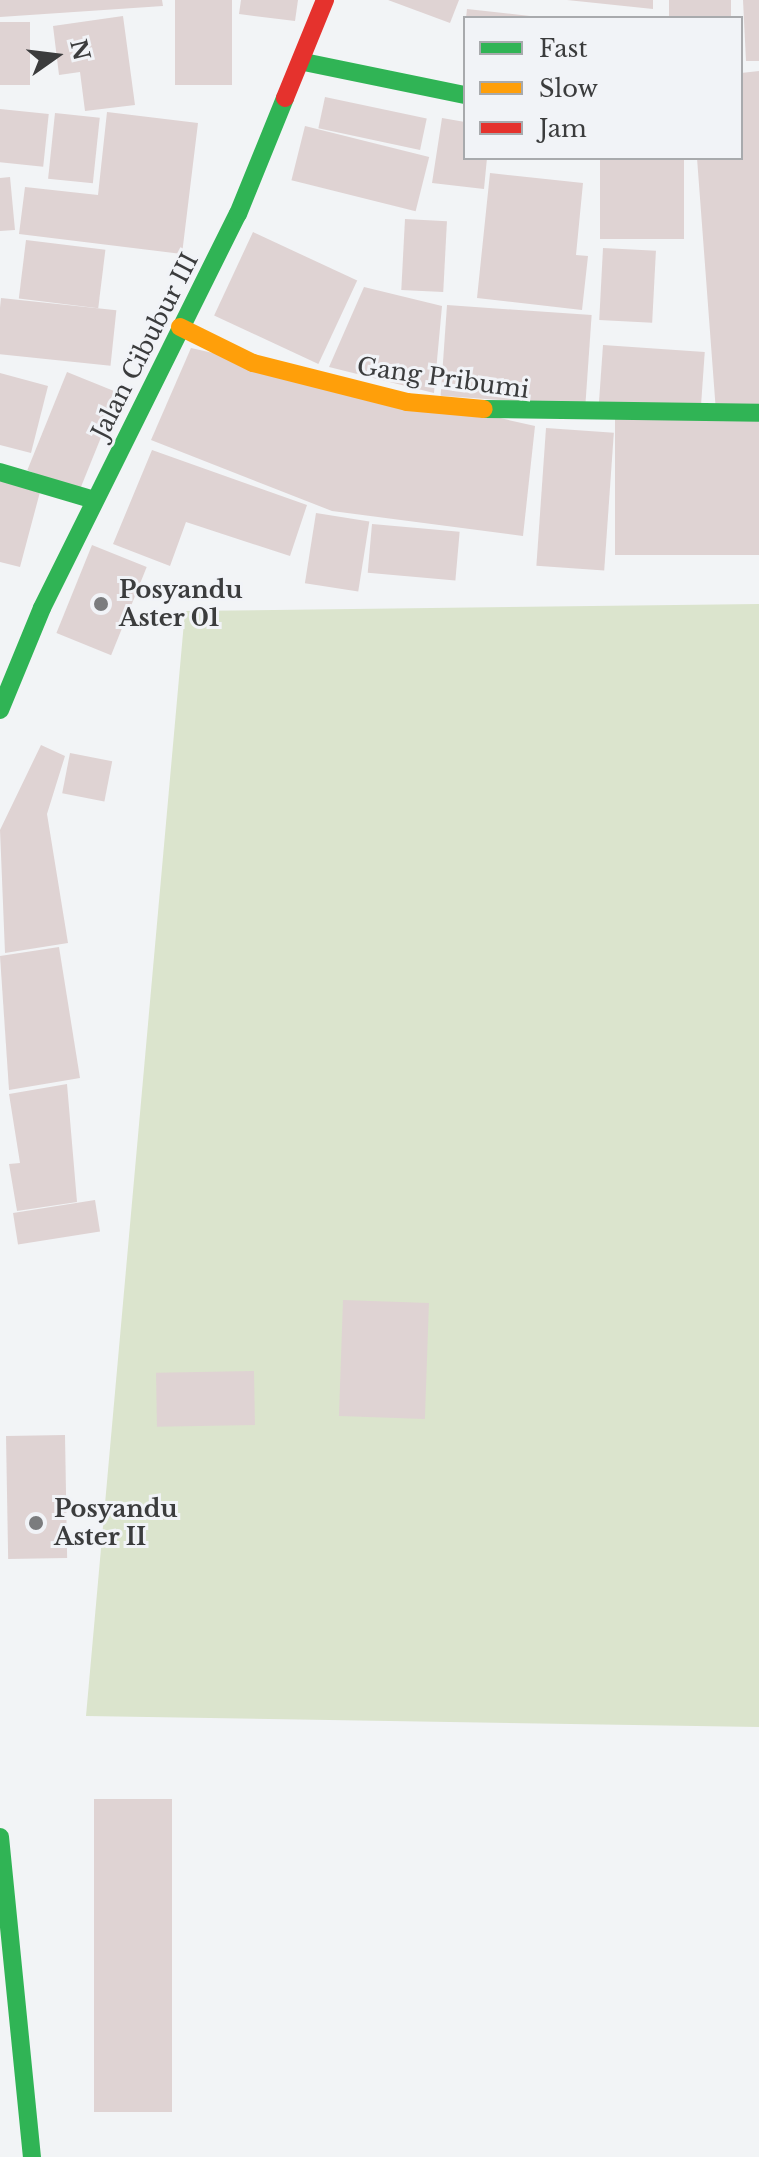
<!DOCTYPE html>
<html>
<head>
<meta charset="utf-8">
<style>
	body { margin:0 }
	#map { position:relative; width:759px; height:2157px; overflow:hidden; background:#f2f4f6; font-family:"Libre Baskerville",serif }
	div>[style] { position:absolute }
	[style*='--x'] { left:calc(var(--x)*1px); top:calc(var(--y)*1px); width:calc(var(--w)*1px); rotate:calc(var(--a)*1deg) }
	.green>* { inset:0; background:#dbe4cd }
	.building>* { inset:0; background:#dfd3d3; transform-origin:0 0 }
	.fast>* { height:18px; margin:-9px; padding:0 9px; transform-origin:9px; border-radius:9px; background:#30b455 }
	.slow>* { height:18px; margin:-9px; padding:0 9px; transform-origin:9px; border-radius:9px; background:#ff9f0a }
	.jam>* { height:18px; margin:-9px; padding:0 9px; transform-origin:9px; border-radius:9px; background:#e5322d }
	.dots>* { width:22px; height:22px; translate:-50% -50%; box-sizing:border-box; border:4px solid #f1f3f7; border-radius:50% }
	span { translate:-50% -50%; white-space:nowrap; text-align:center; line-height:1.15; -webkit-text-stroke:6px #f1f3f7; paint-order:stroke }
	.street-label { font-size:24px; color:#3b3c3d }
	.poi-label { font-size:24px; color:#3b3c3d; font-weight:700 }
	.left { translate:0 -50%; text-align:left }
	.legend { position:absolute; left:463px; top:16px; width:280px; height:144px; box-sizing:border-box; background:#f1f3f7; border:2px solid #a8aaad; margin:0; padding:10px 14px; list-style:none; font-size:24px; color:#3b3c3d }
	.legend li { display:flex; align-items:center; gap:16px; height:40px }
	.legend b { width:40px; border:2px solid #a8aaad }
	.north { position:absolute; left:16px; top:16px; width:80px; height:80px; -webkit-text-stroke:6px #f1f3f7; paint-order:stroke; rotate:76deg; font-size:22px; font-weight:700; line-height:32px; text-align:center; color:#3b3c3d }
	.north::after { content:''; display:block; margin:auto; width:28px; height:36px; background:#3b3c3d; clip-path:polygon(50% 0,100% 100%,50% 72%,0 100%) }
</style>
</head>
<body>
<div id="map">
	<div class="green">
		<i style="clip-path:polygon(759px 604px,759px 1727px,86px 1716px,185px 611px)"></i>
	</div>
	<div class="building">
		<i style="clip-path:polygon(0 0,162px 0,163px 6px,0 17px)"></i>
		<i style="left:175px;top:0;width:57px;height:85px"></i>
		<i style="clip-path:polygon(241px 0,298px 0,295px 21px,239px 14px)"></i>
		<i style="clip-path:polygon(388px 0,459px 0,450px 23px)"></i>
		<i style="clip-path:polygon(567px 0,653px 0,653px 9px)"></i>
		<i style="left:669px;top:0;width:62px;height:18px"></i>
		<i style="clip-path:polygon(743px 0,759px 0,759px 61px,746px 61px)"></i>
		<i style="clip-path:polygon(467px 9px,530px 16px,530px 18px,466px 18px)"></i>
		<i style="clip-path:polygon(123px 16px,135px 105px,85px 111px,80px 72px,59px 75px,53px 26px)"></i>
		<i style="left:0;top:22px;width:30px;height:63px"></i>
		<i style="clip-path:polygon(759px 71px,759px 409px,716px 412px,697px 158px,741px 158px,741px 73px)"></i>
		<i style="left:325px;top:97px;width:104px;height:32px;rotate:12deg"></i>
		<i style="left:0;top:109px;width:49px;height:53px;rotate:6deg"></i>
		<i style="clip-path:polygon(107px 112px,198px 123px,182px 254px,19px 234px,25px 187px,98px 195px)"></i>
		<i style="left:55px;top:113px;width:45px;height:66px;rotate:6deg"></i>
		<i style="clip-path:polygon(442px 118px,465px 122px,465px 158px,487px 158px,484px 189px,432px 183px)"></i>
		<i style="left:305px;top:126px;width:128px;height:56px;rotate:14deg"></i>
		<i style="left:600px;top:158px;width:84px;height:81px"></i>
		<i style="clip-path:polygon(490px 173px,583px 183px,576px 255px,588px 256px,582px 310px,477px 298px)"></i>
		<i style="clip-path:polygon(10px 177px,15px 230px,0 231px,0 178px)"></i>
		<i style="left:405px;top:219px;width:42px;height:71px;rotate:3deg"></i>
		<i style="left:253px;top:232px;width:115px;height:92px;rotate:25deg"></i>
		<i style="left:26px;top:240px;width:80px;height:59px;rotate:7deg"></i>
		<i style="left:603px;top:248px;width:53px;height:72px;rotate:3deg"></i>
		<i style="clip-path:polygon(364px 287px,442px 306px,434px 393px,329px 367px)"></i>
		<i style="left:1px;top:298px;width:116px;height:56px;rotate:6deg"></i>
		<i style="left:447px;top:305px;width:145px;height:91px;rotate:4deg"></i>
		<i style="left:603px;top:345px;width:102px;height:61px;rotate:4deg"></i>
		<i style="clip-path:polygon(191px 348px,535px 426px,523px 536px,332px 511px,151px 440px)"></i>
		<i style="left:67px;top:372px;width:56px;height:106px;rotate:22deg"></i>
		<i style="clip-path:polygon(0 373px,48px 386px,31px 453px,0 445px)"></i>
		<i style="left:759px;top:418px;width:137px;height:144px;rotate:90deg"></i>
		<i style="left:546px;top:428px;width:68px;height:138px;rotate:4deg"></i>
		<i style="clip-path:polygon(152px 450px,307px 505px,290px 556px,186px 522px,170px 566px,113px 544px)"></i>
		<i style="clip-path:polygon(0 480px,40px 492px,20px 567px,0 562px)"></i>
		<i style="left:316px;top:513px;width:54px;height:71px;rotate:9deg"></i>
		<i style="left:372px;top:524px;width:88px;height:49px;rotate:5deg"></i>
		<i style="left:92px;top:545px;width:59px;height:95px;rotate:22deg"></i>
		<i style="clip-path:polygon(41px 745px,65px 756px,47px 814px,68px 943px,5px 953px,0 830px)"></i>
		<i style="left:70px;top:753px;width:43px;height:41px;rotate:11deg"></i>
		<i style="clip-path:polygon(59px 947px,80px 1078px,9px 1090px,0 956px)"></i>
		<i style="clip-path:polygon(67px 1084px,77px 1202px,17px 1211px,9px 1164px,20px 1163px,9px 1094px)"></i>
		<i style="left:95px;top:1200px;width:32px;height:83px;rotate:81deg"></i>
		<i style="left:343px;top:1300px;width:86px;height:116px;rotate:2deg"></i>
		<i style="left:254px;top:1371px;width:54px;height:98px;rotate:89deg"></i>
		<i style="left:65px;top:1435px;width:123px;height:59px;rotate:89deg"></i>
		<i style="left:94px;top:1799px;width:78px;height:313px"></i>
	</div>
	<div class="fast">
		<i style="--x:304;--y:62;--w:164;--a:11.6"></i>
		<i style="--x:484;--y:409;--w:275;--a:0.8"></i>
		<i style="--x:0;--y:472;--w:98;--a:16.6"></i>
		<i style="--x:0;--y:710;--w:110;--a:-67.6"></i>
		<i style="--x:42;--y:608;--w:440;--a:-63.6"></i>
		<i style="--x:238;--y:214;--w:125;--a:-67.9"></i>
		<i style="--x:0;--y:1837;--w:322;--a:84.3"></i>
	</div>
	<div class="slow">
		<i style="--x:180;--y:327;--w:81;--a:26.3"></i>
		<i style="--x:253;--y:363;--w:159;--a:14.2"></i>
		<i style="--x:407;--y:402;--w:77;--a:5.2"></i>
	</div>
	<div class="jam">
		<i style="--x:285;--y:98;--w:106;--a:-67.8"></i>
	</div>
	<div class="dots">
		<i style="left:101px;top:604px;background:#7b7c7e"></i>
		<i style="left:36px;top:1523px;background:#7b7c7e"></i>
	</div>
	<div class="street-label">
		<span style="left:145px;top:346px;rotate:-63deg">Jalan Cibubur III</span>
		<span style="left:443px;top:378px;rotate:8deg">Gang Pribumi</span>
	</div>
	<div class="poi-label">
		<span class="left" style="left:119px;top:604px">Posyandu<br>Aster 01</span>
		<span class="left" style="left:54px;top:1523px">Posyandu<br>Aster II</span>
	</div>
	<ul class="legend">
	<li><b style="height:10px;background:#30b455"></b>Fast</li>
	<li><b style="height:10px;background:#ff9f0a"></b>Slow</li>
	<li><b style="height:10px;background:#e5322d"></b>Jam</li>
	</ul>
	<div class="north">N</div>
</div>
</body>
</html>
